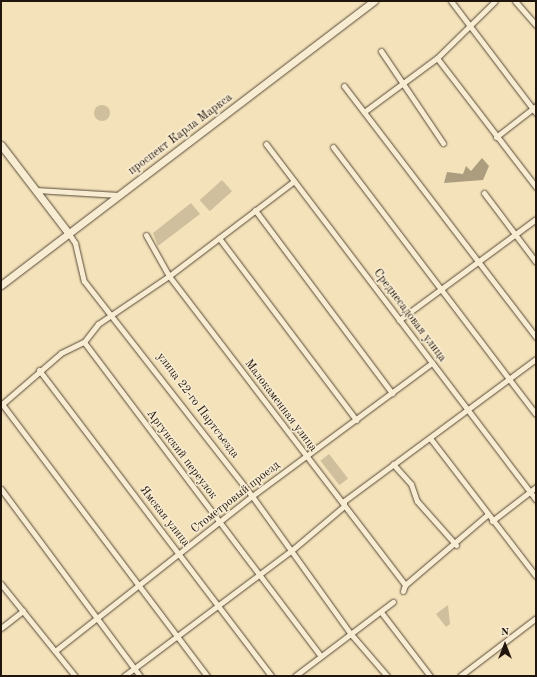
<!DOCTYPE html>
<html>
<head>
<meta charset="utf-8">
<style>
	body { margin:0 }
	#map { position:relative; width:537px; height:677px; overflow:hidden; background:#f4e2ba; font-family:"Old Standard TT",serif }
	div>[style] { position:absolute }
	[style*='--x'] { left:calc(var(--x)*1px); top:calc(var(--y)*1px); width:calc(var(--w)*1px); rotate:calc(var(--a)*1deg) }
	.green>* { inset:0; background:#d0bf9d; transform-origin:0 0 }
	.round { border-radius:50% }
	.water>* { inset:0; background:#ac9d7f }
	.roads { filter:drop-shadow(0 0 1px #564938) drop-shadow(0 0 1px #564938) }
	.street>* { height:5px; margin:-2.5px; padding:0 2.5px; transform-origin:2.5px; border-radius:2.5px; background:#f8ecd2 }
	.secondary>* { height:7px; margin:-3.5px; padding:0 3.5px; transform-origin:3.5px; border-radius:3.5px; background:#f8ecd2 }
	span { translate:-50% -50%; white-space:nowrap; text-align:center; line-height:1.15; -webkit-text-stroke:3px #f8ecd2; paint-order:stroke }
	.street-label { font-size:12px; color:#21160d }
	.frame { position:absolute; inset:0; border:2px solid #21160d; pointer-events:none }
	.north { position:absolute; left:485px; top:625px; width:40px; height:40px; -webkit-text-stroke:3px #f8ecd2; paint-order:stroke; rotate:0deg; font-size:11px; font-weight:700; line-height:16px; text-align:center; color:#21160d }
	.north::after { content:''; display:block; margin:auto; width:14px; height:18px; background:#21160d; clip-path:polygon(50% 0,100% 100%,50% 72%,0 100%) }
</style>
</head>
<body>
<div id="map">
	<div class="green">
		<i class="round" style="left:94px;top:105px;width:16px;height:16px"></i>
		<i style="left:222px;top:180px;width:15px;height:30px;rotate:48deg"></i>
		<i style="clip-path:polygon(191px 203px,200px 214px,158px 246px,153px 233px)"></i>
		<i style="left:329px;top:454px;width:31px;height:11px;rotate:52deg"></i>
		<i style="clip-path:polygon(448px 605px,450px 624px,446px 627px,436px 614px)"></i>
	</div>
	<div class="water">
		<i style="clip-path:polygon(482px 158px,489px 166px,483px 180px,444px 183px,447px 172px,463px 174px,466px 166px,471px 171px)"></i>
	</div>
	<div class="roads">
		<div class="street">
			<i style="--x:451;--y:1;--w:141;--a:52.8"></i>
			<i style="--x:515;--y:1;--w:32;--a:49"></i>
			<i style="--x:381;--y:51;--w:111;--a:56"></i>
			<i style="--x:437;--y:58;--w:163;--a:52.5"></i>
			<i style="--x:344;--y:86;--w:316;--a:52.6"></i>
			<i style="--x:364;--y:112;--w:91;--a:-36.5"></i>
			<i style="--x:437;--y:58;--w:81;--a:-44.5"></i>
			<i style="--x:496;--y:137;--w:51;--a:-37.8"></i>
			<i style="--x:266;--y:144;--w:447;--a:52.8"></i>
			<i style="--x:333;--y:147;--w:335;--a:52.8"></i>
			<i style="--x:36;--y:190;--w:83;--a:3.4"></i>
			<i style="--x:484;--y:193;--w:86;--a:53"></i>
			<i style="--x:255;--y:210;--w:229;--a:53.2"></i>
			<i style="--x:69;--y:234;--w:11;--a:56"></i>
			<i style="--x:75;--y:243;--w:39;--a:77"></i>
			<i style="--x:84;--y:281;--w:273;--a:52"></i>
			<i style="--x:252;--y:496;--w:168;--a:54.4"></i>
			<i style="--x:350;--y:633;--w:57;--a:49.3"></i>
			<i style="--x:146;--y:235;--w:47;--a:60.7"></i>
			<i style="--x:169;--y:276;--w:389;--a:52.6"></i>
			<i style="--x:219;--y:238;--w:228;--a:53"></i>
			<i style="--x:399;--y:320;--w:170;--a:-36.4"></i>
			<i style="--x:84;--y:342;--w:393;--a:53"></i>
			<i style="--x:39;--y:370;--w:384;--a:52.8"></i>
			<i style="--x:2;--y:404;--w:341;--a:53"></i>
			<i style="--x:1;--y:405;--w:79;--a:-40.9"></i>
			<i style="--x:61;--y:353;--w:25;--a:-26"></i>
			<i style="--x:84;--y:342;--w:23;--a:-52"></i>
			<i style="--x:98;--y:324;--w:86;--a:-34.1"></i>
			<i style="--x:169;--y:276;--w:157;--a:-37.2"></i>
			<i style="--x:430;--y:438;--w:174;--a:52.5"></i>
			<i style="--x:393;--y:464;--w:27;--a:48"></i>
			<i style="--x:411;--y:484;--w:18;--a:71"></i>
			<i style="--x:417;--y:501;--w:59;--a:48.4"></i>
			<i style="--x:1;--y:489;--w:233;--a:53.4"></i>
			<i style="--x:492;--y:521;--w:56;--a:-37.7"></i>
			<i style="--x:1;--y:584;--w:118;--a:51.2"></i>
			<i style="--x:403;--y:591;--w:6;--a:-72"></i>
			<i style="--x:405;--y:585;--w:108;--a:-40.5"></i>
			<i style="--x:381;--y:612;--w:81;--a:52.6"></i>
			<i style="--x:1;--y:628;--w:28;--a:-38"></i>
			<i style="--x:55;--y:651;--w:251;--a:-38.2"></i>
			<i style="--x:252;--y:496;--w:224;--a:-36.5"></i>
			<i style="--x:124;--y:676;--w:210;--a:-36.9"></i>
			<i style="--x:292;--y:550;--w:68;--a:-40.2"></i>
			<i style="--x:344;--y:506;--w:5;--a:-90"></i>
			<i style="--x:344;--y:501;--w:239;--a:-36.5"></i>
			<i style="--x:295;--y:676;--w:123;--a:-37.1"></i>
			<i style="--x:460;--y:676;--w:96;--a:-37.3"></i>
		</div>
		<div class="secondary">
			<i style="--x:1;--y:145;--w:112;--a:52.6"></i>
			<i style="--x:1;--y:285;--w:469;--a:-37.3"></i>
		</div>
	</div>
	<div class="street-label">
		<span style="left:181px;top:135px;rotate:-37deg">проспект Карла Маркса</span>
		<span style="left:409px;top:316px;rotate:53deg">Среднесадовая улица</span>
		<span style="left:197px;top:406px;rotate:53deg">улица 22-го Партсъезда</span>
		<span style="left:280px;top:406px;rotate:53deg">Малокаменная улица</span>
		<span style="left:181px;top:455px;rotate:53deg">Аргунский переулок</span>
		<span style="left:236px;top:498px;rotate:-38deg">Стометровый проезд</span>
		<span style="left:164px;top:517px;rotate:52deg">Ямская улица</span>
	</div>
	<div class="frame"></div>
	<div class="north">N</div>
</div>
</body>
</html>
